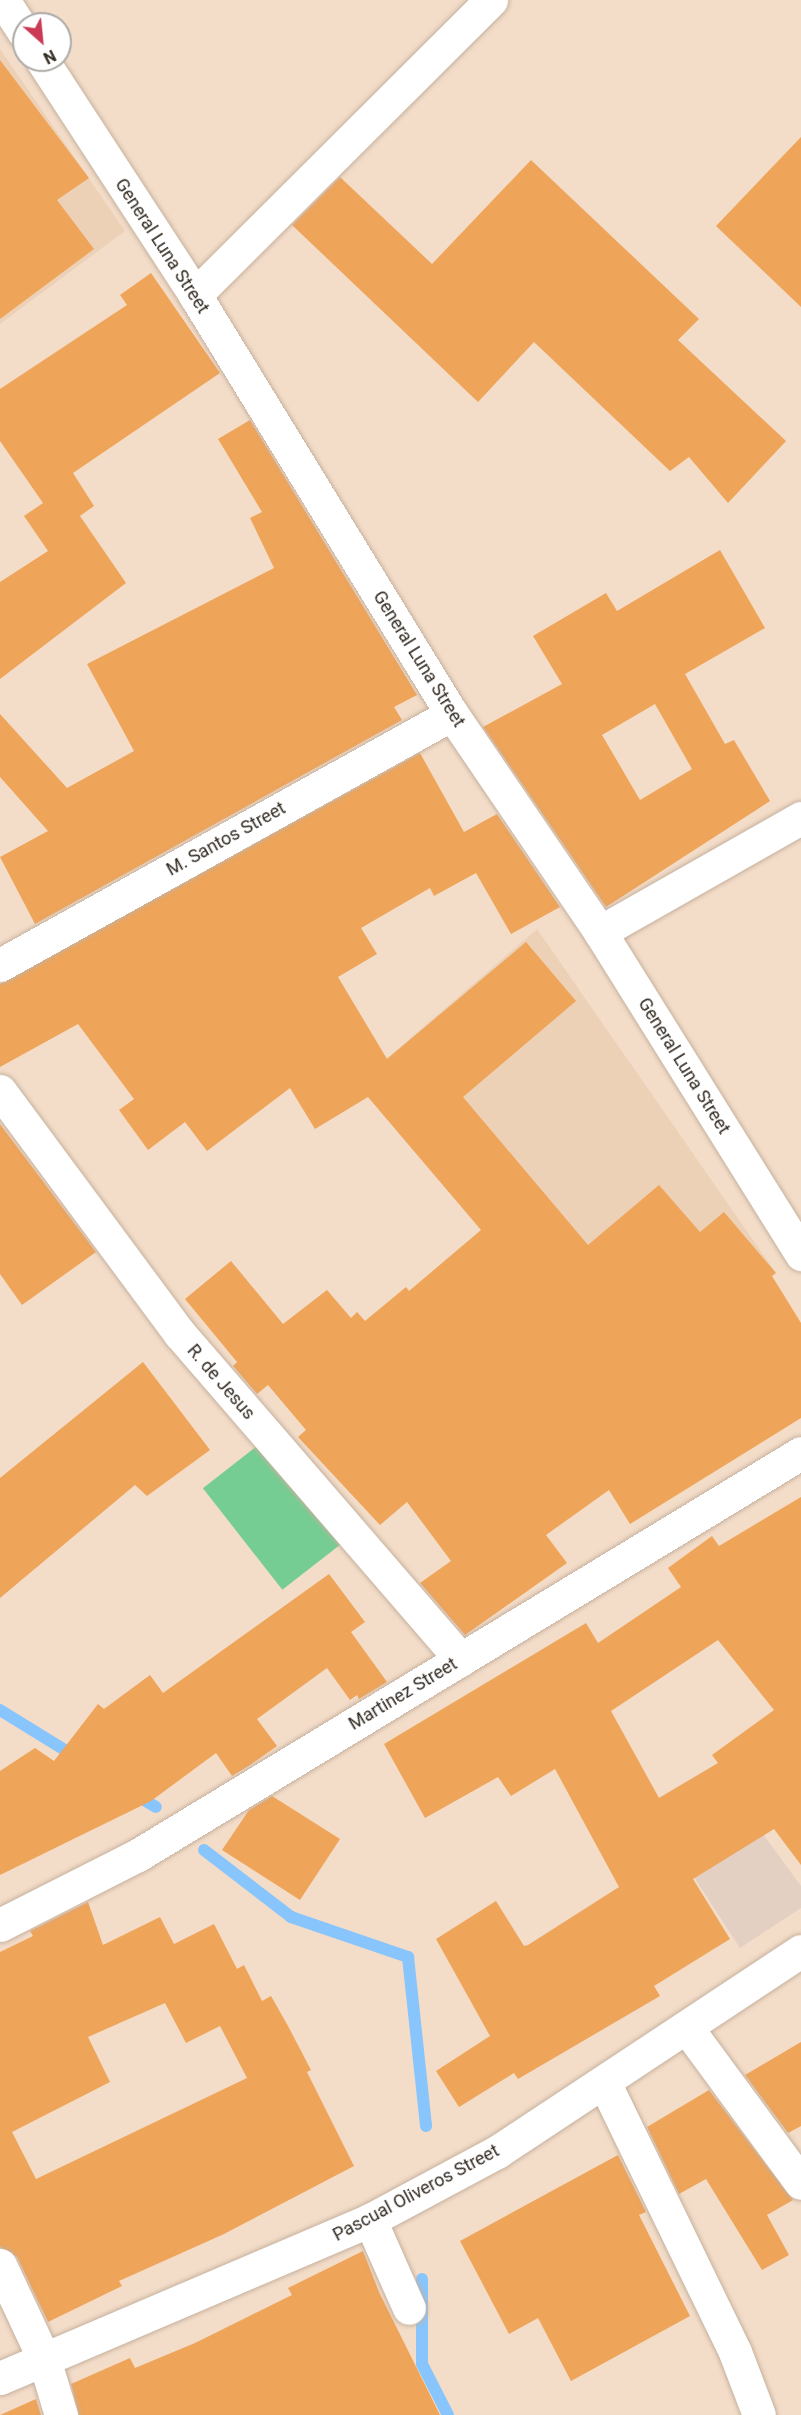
<!DOCTYPE html>
<html>
<head>
<meta charset="utf-8">
<style>
	body { margin:0 }
	#map { position:relative; width:801px; height:2415px; overflow:hidden; background:#f3ddc9; font-family:Roboto,sans-serif }
	div>[style] { position:absolute }
	[style*='--x'] { left:calc(var(--x)*1px); top:calc(var(--y)*1px); width:calc(var(--w)*1px); rotate:calc(var(--a)*1deg) }
	.commercial>* { inset:0; background:#e4d0c3 }
	.built>* { inset:0; background:#ecd1b7 }
	.green>* { inset:0; background:#76cd93; transform-origin:0 0 }
	.stream>* { height:12px; margin:-6px; padding:0 6px; transform-origin:6px; border-radius:6px; background:#87c5fc }
	.building>* { inset:0; background:#eea459 }
	.roads { filter:drop-shadow(0 0 2px #c6b19e) drop-shadow(0 0 2px #c6b19e) }
	.minor>* { height:33px; margin:-16.5px; padding:0 16.5px; transform-origin:16.5px; border-radius:16.5px; background:#fff }
	.major>* { height:33px; margin:-16.5px; padding:0 16.5px; transform-origin:16.5px; border-radius:16.5px; background:#fff }
	span { translate:-50% -50%; white-space:nowrap; text-align:center; line-height:1.15; -webkit-text-stroke:6px #fff; paint-order:stroke }
	.street-label { font-size:18px; color:#332b23 }
	.north { position:absolute; left:12px; top:12px; width:60px; height:60px; box-sizing:border-box; background:#fff; border:2px solid #adaaa7; border-radius:50%; rotate:153deg; font-size:16px; font-weight:700; line-height:24px; text-align:center; color:#332b23 }
	.north::after { content:''; display:block; margin:auto; width:21px; height:27px; background:#ca3a54; clip-path:polygon(50% 0,100% 100%,50% 72%,0 100%) }
</style>
</head>
<body>
<div id="map">
	<div class="commercial">
		<i style="clip-path:polygon(713px 1766px,801px 1886px,801px 1908px,740px 1948px,647px 1805px)"></i>
	</div>
	<div class="built">
		<i style="clip-path:polygon(0 49px,125px 231px,0 324px)"></i>
		<i style="clip-path:polygon(537px 929px,776px 1273px,626px 1400px,357px 1084px)"></i>
	</div>
	<div class="green">
		<i style="left:262px;top:1442px;width:129px;height:75px;rotate:52deg"></i>
	</div>
	<div class="stream">
		<i style="--x:0;--y:1710;--w:89;--a:31.7"></i>
		<i style="--x:136;--y:1795;--w:23;--a:31"></i>
		<i style="--x:204;--y:1850;--w:110;--a:37.6"></i>
		<i style="--x:291;--y:1917;--w:124;--a:18.9"></i>
		<i style="--x:408;--y:1957;--w:170;--a:83.9"></i>
		<i style="--x:422;--y:2279;--w:85;--a:90"></i>
		<i style="--x:422;--y:2364;--w:57;--a:63"></i>
	</div>
	<div class="building">
		<i style="clip-path:polygon(0 60px,89px 178px,57px 200px,94px 249px,0 319px)"></i>
		<i style="clip-path:polygon(801px 137px,801px 307px,716px 226px)"></i>
		<i style="clip-path:polygon(531px 160px,699px 319px,678px 340px,786px 441px,728px 503px,689px 457px,670px 471px,534px 342px,478px 402px,292px 225px,340px 177px,432px 264px)"></i>
		<i style="clip-path:polygon(151px 273px,220px 373px,73px 473px,94px 506px,80px 516px,126px 583px,0 679px,0 582px,48px 551px,24px 516px,43px 503px,0 441px,0 389px,127px 305px,120px 295px)"></i>
		<i style="clip-path:polygon(250px 420px,417px 695px,394px 707px,402px 720px,35px 924px,0 857px,48px 831px,0 777px,0 714px,67px 788px,134px 751px,87px 664px,274px 568px,250px 518px,262px 512px,218px 439px)"></i>
		<i style="clip-path:polygon(evenodd,720px 550px,765px 628px,685px 674px,725px 744px,734px 740px,770px 801px,606px 907px,483px 727px,562px 684px,533px 636px,606px 593px,617px 611px,720px 550px,655px 704px,692px 769px,640px 800px,602px 735px,655px 704px)"></i>
		<i style="clip-path:polygon(420px 753px,464px 832px,497px 814px,560px 907px,511px 934px,476px 873px,434px 896px,430px 888px,361px 928px,377px 954px,338px 977px,387px 1059px,526px 942px,576px 1001px,463px 1097px,588px 1245px,659px 1185px,700px 1232px,724px 1212px,776px 1273px,772px 1276px,801px 1323px,801px 1418px,630px 1524px,609px 1490px,546px 1535px,567px 1563px,465px 1635px,420px 1583px,451px 1561px,407px 1502px,380px 1525px,298px 1437px,306px 1430px,268px 1385px,257px 1394px,233px 1366px,237px 1362px,185px 1299px,231px 1261px,283px 1324px,327px 1290px,351px 1318px,357px 1312px,365px 1321px,406px 1287px,409px 1291px,481px 1230px,368px 1097px,315px 1129px,290px 1088px,207px 1151px,185px 1122px,148px 1150px,119px 1110px,134px 1099px,78px 1024px,0 1067px,0 984px)"></i>
		<i style="clip-path:polygon(0 1124px,96px 1252px,22px 1305px,0 1274px)"></i>
		<i style="clip-path:polygon(143px 1362px,210px 1450px,147px 1496px,135px 1485px,0 1598px,0 1478px)"></i>
		<i style="clip-path:polygon(evenodd,801px 1497px,801px 1865px,774px 1829px,693px 1879px,730px 1939px,654px 1986px,660px 1996px,518px 2079px,514px 2073px,459px 2107px,436px 2071px,490px 2036px,436px 1939px,496px 1901px,524px 1946px,528px 1945px,619px 1887px,555px 1769px,511px 1796px,498px 1777px,425px 1818px,384px 1744px,586px 1623px,598px 1643px,681px 1587px,668px 1568px,712px 1536px,719px 1546px,801px 1497px,718px 1640px,774px 1710px,712px 1755px,718px 1763px,659px 1798px,611px 1711px,718px 1640px)"></i>
		<i style="clip-path:polygon(329px 1574px,365px 1622px,351px 1632px,387px 1682px,359px 1699px,357px 1695px,350px 1700px,327px 1668px,257px 1719px,277px 1746px,250px 1765px,232px 1776px,216px 1753px,151px 1801px,0 1875px,0 1771px,35px 1748px,54px 1761px,98px 1704px,104px 1709px,150px 1675px,163px 1693px)"></i>
		<i style="clip-path:polygon(272px 1796px,340px 1839px,300px 1900px,222px 1850px,249px 1810px)"></i>
		<i style="clip-path:polygon(evenodd,88px 1902px,103px 1945px,160px 1917px,174px 1944px,214px 1924px,237px 1969px,244px 1965px,262px 2001px,271px 1996px,288px 2026px,311px 2070px,307px 2072px,354px 2166px,224px 2234px,119px 2281px,122px 2286px,48px 2322px,17px 2257px,0 2247px,0 1952px,33px 1936px,30px 1931px,88px 1902px,165px 2003px,186px 2043px,220px 2026px,247px 2078px,36px 2179px,12px 2132px,110px 2082px,88px 2037px,165px 2003px)"></i>
		<i style="clip-path:polygon(801px 2042px,801px 2126px,788px 2133px,745px 2075px)"></i>
		<i style="clip-path:polygon(709px 2090px,793px 2200px,767px 2215px,789px 2255px,762px 2270px,706px 2179px,679px 2194px,647px 2127px)"></i>
		<i style="clip-path:polygon(618px 2155px,646px 2212px,639px 2215px,690px 2316px,571px 2381px,538px 2318px,509px 2334px,460px 2241px)"></i>
		<i style="clip-path:polygon(363px 2251px,379px 2292px,440px 2415px,79px 2415px,71px 2384px,130px 2358px,135px 2368px,195px 2343px,292px 2295px,288px 2288px)"></i>
		<i style="clip-path:polygon(36px 2399px,41px 2415px,0 2415px)"></i>
	</div>
	<div class="roads">
		<div class="minor">
			<i style="--x:195;--y:295;--w:418;--a:-44.9"></i>
			<i style="--x:600;--y:932;--w:231;--a:-29.6"></i>
			<i style="--x:0;--y:965;--w:517;--a:-29.04"></i>
			<i style="--x:0;--y:1091;--w:302;--a:53.5"></i>
			<i style="--x:180;--y:1334;--w:430;--a:49.2"></i>
			<i style="--x:0;--y:1925;--w:155;--a:-26.9"></i>
			<i style="--x:138;--y:1855;--w:775;--a:-31.23"></i>
			<i style="--x:687;--y:2028;--w:192;--a:53.7"></i>
			<i style="--x:604;--y:2082;--w:300;--a:64.1"></i>
			<i style="--x:735;--y:2352;--w:67;--a:69.1"></i>
			<i style="--x:370;--y:2220;--w:96;--a:66.1"></i>
			<i style="--x:0;--y:2265;--w:104;--a:64.9"></i>
			<i style="--x:44;--y:2359;--w:59;--a:73.1"></i>
			<i style="--x:0;--y:2378;--w:402;--a:-23.1"></i>
			<i style="--x:370;--y:2220;--w:144;--a:-28.2"></i>
			<i style="--x:497;--y:2152;--w:364;--a:-33.5"></i>
		</div>
		<div class="major">
			<i style="--x:3;--y:0;--w:38;--a:57"></i>
			<i style="--x:42;--y:60;--w:280;--a:56.9"></i>
			<i style="--x:195;--y:295;--w:492;--a:58.5"></i>
			<i style="--x:452;--y:714;--w:263;--a:55.8"></i>
			<i style="--x:600;--y:932;--w:380;--a:58"></i>
		</div>
	</div>
	<div class="street-label">
		<span style="left:162px;top:246px;rotate:57deg">General Luna Street</span>
		<span style="left:419px;top:659px;rotate:58deg">General Luna Street</span>
		<span style="left:226px;top:839px;rotate:-29deg">M. Santos Street</span>
		<span style="left:684px;top:1066px;rotate:58deg">General Luna Street</span>
		<span style="left:221px;top:1382px;rotate:49deg">R. de Jesus</span>
		<span style="left:403px;top:1694px;rotate:-31deg">Martinez Street</span>
		<span style="left:416px;top:2193px;rotate:-28deg">Pascual Oliveros Street</span>
	</div>
	<div class="north">N</div>
</div>
</body>
</html>
